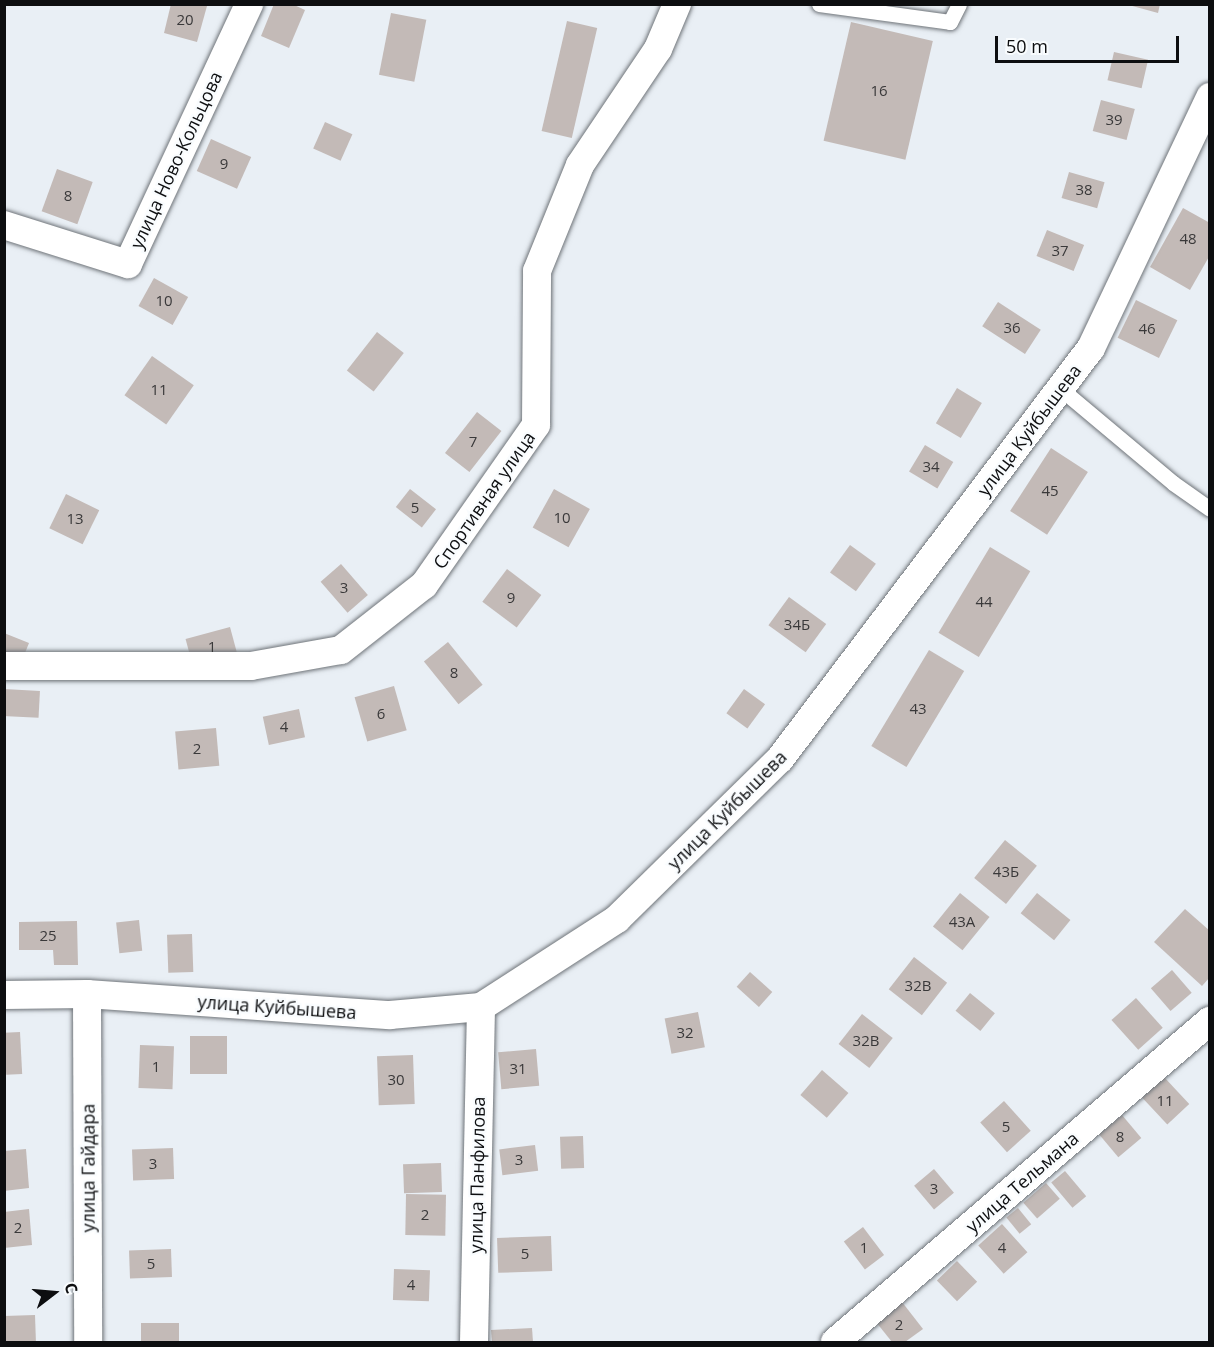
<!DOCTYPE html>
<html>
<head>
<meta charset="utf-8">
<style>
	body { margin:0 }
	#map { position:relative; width:1214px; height:1347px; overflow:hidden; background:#e9eff5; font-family:"Open Sans",sans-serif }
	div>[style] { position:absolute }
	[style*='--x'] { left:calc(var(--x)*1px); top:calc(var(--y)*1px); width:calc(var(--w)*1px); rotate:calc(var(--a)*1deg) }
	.building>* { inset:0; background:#c3bab7; transform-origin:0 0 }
	.roads { filter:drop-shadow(0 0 2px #6f7479) drop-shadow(0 0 2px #6f7479) }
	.lane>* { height:15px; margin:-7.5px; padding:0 7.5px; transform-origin:7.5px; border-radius:7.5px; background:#fff }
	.street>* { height:28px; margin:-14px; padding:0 14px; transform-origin:14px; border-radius:14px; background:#fff }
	span { translate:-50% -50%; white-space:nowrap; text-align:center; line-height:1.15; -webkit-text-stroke:4.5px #f9fcfe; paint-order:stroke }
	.number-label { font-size:15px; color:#3a393a }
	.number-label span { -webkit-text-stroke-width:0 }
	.street-label { font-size:18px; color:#0d0e10 }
	.frame { position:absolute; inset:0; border:6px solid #0d0e10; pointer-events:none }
	.north { position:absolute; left:24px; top:1263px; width:60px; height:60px; -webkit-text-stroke:4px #f9fcfe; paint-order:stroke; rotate:74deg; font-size:16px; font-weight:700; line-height:24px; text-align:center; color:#0d0e10 }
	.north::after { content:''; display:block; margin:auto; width:21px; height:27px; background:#0d0e10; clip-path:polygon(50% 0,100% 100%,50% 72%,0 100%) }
	.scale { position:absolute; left:995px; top:36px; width:184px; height:27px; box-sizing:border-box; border:3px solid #0d0e10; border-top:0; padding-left:8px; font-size:18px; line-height:21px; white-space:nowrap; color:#0d0e10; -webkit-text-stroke:4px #f9fcfe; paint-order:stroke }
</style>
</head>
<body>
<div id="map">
	<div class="building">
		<i style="clip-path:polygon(171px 4px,207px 6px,197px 42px,164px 33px)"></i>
		<i style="clip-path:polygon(274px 4px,292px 4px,305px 10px,289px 48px,261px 36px)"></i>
		<i style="clip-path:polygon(1125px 4px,1160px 4px,1158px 13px)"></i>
		<i style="left:391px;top:13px;width:36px;height:63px;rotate:11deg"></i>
		<i style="left:567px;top:21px;width:31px;height:113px;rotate:13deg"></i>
		<i style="left:851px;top:22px;width:84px;height:122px;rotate:13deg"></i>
		<i style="left:1114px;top:52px;width:35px;height:29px;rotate:13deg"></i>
		<i style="left:1101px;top:100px;width:35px;height:32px;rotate:15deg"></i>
		<i style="left:325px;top:122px;width:30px;height:29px;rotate:24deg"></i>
		<i style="left:211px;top:139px;width:44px;height:35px;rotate:24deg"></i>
		<i style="left:57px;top:169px;width:38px;height:45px;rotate:20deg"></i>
		<i style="left:1069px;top:172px;width:37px;height:27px;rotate:16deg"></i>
		<i style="clip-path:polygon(1183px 208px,1210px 223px,1210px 255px,1190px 290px,1150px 267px)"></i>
		<i style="left:1047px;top:230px;width:40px;height:28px;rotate:22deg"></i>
		<i style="left:154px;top:278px;width:39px;height:32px;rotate:29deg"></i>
		<i style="left:1136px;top:300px;width:46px;height:42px;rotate:26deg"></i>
		<i style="left:998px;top:302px;width:51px;height:29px;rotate:33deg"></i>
		<i style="left:377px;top:332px;width:34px;height:49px;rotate:38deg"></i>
		<i style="left:152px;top:356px;width:51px;height:48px;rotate:35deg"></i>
		<i style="left:957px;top:388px;width:29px;height:41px;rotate:31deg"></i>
		<i style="left:477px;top:412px;width:31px;height:52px;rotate:38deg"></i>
		<i style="left:925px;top:445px;width:33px;height:31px;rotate:31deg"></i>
		<i style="left:1051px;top:448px;width:44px;height:75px;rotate:33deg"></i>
		<i style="left:410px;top:489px;width:33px;height:23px;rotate:38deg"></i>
		<i style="left:554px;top:489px;width:41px;height:44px;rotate:29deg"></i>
		<i style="left:66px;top:494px;width:37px;height:38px;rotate:26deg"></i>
		<i style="left:850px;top:545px;width:32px;height:34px;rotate:36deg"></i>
		<i style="left:990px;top:547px;width:47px;height:100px;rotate:31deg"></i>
		<i style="left:341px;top:564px;width:41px;height:27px;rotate:49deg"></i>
		<i style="left:507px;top:569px;width:43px;height:41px;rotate:37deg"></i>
		<i style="left:789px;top:597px;width:46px;height:35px;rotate:36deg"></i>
		<i style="left:230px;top:627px;width:27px;height:46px;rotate:75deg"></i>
		<i style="clip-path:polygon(4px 633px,29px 643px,19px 668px,4px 662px)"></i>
		<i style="left:448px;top:642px;width:55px;height:31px;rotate:51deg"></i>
		<i style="left:929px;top:650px;width:41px;height:112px;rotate:31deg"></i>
		<i style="left:394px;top:686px;width:46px;height:41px;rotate:74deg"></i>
		<i style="left:4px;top:689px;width:36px;height:27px;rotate:3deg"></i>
		<i style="left:744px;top:689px;width:26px;height:30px;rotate:36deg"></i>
		<i style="left:299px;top:709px;width:29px;height:37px;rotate:78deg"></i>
		<i style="left:216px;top:728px;width:38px;height:41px;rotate:85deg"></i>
		<i style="left:1005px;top:840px;width:41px;height:49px;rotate:39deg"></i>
		<i style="left:960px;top:893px;width:38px;height:43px;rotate:39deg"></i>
		<i style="left:1037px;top:893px;width:43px;height:26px;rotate:39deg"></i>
		<i style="clip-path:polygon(1185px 909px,1210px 931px,1210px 977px,1202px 986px,1154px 942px)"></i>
		<i style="left:139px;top:920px;width:31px;height:23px;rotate:84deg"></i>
		<i style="clip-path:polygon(77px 921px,78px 965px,54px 965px,53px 950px,19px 950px,19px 922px)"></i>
		<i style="left:192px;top:934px;width:38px;height:25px;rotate:88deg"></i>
		<i style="left:914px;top:957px;width:42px;height:41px;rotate:38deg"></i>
		<i style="left:1172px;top:970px;width:30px;height:28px;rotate:49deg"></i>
		<i style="left:750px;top:972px;width:30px;height:20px;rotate:42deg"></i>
		<i style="left:970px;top:993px;width:32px;height:23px;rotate:39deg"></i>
		<i style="left:1136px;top:998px;width:40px;height:33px;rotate:48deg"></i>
		<i style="left:698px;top:1012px;width:36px;height:34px;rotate:79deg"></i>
		<i style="left:862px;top:1014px;width:39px;height:38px;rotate:38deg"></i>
		<i style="left:20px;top:1032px;width:42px;height:16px;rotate:87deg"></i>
		<i style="left:190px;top:1036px;width:37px;height:38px"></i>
		<i style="left:140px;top:1045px;width:34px;height:43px;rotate:2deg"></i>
		<i style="left:536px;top:1049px;width:37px;height:38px;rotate:85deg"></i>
		<i style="left:413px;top:1055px;width:49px;height:36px;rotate:88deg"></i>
		<i style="left:822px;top:1070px;width:35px;height:33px;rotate:41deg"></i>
		<i style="left:1164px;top:1077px;width:37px;height:30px;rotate:47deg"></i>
		<i style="left:1004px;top:1101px;width:40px;height:32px;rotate:48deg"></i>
		<i style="left:1122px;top:1115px;width:30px;height:30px;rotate:50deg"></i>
		<i style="left:583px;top:1136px;width:32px;height:23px;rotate:88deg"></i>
		<i style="left:535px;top:1145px;width:26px;height:36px;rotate:83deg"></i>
		<i style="left:173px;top:1148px;width:31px;height:41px;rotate:88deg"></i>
		<i style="clip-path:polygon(26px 1149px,29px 1188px,4px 1191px,4px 1151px)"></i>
		<i style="left:441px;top:1163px;width:29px;height:38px;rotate:88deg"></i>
		<i style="left:934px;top:1169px;width:31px;height:26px;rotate:50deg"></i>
		<i style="left:1065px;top:1171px;width:33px;height:18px;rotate:50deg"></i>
		<i style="left:1046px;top:1183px;width:21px;height:30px;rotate:49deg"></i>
		<i style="left:406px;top:1194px;width:40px;height:41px;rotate:1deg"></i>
		<i style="left:1018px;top:1208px;width:21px;height:15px;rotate:51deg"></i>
		<i style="clip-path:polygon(29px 1209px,32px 1245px,4px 1248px,4px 1212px)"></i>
		<i style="left:1002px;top:1224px;width:38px;height:32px;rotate:48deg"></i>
		<i style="left:863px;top:1227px;width:35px;height:24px;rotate:53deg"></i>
		<i style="left:551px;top:1236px;width:35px;height:54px;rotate:88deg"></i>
		<i style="left:171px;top:1249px;width:28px;height:42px;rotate:88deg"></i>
		<i style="left:957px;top:1261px;width:29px;height:28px;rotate:46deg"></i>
		<i style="left:394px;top:1269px;width:36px;height:31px;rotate:2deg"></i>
		<i style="clip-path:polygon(902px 1302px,923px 1329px,905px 1342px,892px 1342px,876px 1322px)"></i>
		<i style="left:35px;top:1315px;width:27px;height:31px;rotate:88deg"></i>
		<i style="left:141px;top:1323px;width:38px;height:19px"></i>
		<i style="clip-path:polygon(532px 1328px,533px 1342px,492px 1342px,491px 1330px)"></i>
	</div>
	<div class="roads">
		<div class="lane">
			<i style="--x:819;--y:4;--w:132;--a:7.8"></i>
			<i style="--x:950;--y:22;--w:20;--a:-63"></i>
			<i style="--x:1061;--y:389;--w:146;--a:40"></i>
			<i style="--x:1173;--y:483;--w:45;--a:35.1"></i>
		</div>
		<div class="street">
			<i style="--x:4;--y:225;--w:130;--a:17.5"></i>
			<i style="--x:128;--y:264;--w:287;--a:-65"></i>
			<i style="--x:4;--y:666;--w:247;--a:0"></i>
			<i style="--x:251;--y:666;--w:91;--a:-10.1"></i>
			<i style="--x:341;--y:650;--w:105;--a:-38.1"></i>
			<i style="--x:424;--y:585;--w:195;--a:-55"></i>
			<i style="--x:536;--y:425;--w:154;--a:-89.6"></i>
			<i style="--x:537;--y:271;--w:114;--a:-67.9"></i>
			<i style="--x:580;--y:165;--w:140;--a:-56.1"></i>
			<i style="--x:658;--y:49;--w:49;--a:-67.1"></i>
			<i style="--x:87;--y:994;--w:348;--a:89.8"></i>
			<i style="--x:4;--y:995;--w:83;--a:-0.7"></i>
			<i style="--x:87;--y:994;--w:304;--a:4"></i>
			<i style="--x:390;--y:1015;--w:91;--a:-5"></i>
			<i style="--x:481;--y:1007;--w:162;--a:-32.9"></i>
			<i style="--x:617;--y:919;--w:228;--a:-44.5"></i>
			<i style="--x:780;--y:759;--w:515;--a:-52.89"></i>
			<i style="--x:1091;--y:348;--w:278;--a:-64.6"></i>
			<i style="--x:474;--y:1342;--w:335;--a:-88.8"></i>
			<i style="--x:835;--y:1342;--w:494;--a:-40.6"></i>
		</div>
	</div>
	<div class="number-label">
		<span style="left:185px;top:20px">20</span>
		<span style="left:879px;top:91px">16</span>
		<span style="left:1114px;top:120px">39</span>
		<span style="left:224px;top:164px">9</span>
		<span style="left:1084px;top:190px">38</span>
		<span style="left:68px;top:196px">8</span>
		<span style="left:1188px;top:239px">48</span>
		<span style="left:1060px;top:251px">37</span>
		<span style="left:164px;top:301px">10</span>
		<span style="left:1012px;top:328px">36</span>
		<span style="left:1147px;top:329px">46</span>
		<span style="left:159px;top:390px">11</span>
		<span style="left:473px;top:442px">7</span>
		<span style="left:931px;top:467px">34</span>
		<span style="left:1050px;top:491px">45</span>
		<span style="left:415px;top:508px">5</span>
		<span style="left:562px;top:518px">10</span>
		<span style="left:75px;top:519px">13</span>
		<span style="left:344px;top:588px">3</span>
		<span style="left:511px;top:598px">9</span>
		<span style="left:984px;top:602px">44</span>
		<span style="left:797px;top:625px">34Б</span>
		<span style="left:212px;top:647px">1</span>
		<span style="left:454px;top:673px">8</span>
		<span style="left:918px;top:709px">43</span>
		<span style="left:381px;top:714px">6</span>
		<span style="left:284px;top:727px">4</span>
		<span style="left:197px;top:749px">2</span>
		<span style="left:1006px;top:872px">43Б</span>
		<span style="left:962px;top:922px">43А</span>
		<span style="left:48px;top:936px">25</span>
		<span style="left:918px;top:986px">32В</span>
		<span style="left:685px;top:1033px">32</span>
		<span style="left:866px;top:1041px">32В</span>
		<span style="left:156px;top:1067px">1</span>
		<span style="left:518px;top:1069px">31</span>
		<span style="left:396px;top:1080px">30</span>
		<span style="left:1165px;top:1101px">11</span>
		<span style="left:1006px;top:1127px">5</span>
		<span style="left:1120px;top:1137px">8</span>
		<span style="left:519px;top:1160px">3</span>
		<span style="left:153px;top:1164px">3</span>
		<span style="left:934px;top:1189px">3</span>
		<span style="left:425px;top:1215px">2</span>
		<span style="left:18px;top:1228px">2</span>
		<span style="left:864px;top:1248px">1</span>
		<span style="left:1002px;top:1248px">4</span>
		<span style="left:525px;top:1254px">5</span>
		<span style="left:151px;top:1264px">5</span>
		<span style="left:411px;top:1285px">4</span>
		<span style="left:899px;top:1325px">2</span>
	</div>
	<div class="street-label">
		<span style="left:176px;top:160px;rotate:-65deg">улица Ново-Кольцова</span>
		<span style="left:1029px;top:430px;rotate:-53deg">улица Куйбышева</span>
		<span style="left:484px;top:500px;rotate:-55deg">Спортивная улица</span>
		<span style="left:727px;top:810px;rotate:-45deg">улица Куйбышева</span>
		<span style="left:277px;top:1007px;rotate:4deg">улица Куйбышева</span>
		<span style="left:88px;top:1168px;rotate:-90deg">улица Гайдара</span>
		<span style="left:477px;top:1175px;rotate:-89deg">улица Панфилова</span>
		<span style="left:1022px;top:1182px;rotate:-41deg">улица Тельмана</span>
	</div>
	<div class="frame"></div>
	<div class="north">С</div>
	<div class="scale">50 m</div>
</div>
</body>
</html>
